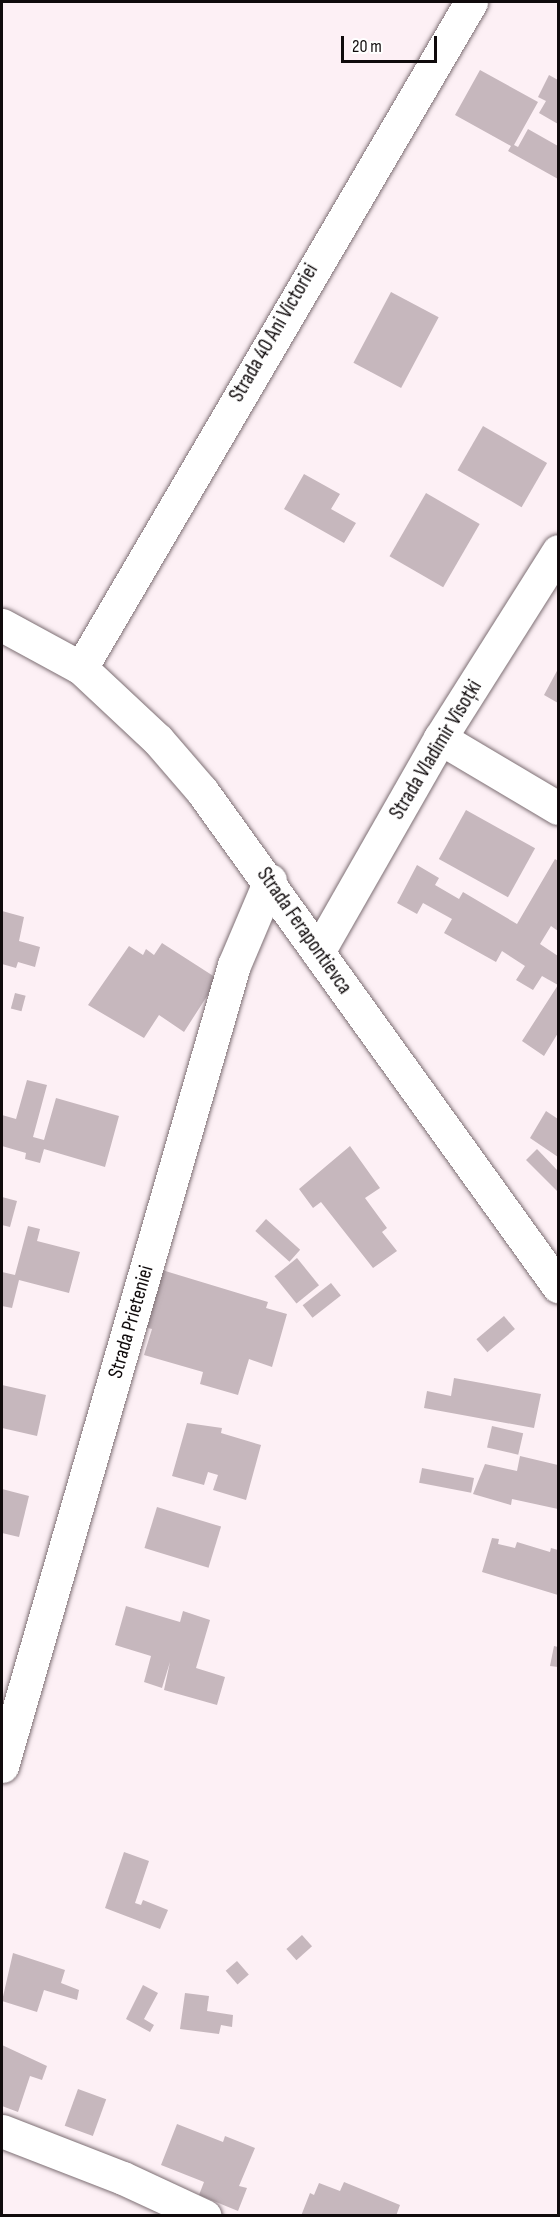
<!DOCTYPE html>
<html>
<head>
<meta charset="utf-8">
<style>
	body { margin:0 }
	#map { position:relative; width:560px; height:2217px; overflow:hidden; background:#fdf0f5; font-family:"Sofia Sans Condensed",sans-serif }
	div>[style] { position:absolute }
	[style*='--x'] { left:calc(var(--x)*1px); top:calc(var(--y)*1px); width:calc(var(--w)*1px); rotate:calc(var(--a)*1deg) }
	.building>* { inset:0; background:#c6b7bd; transform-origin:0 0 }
	.roads { filter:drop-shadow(0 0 2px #7d6f74) drop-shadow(0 0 2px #7d6f74) }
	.street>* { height:33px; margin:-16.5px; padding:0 16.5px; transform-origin:16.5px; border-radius:16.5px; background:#fff }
	.secondary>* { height:33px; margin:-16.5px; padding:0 16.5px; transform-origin:16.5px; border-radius:16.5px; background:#fff }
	span { translate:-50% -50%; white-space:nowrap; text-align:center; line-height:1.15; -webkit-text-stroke:4.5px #fff; paint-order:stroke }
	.street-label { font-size:21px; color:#100b0c }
	.frame { position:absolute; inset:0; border:3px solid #100b0c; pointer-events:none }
	.scale { position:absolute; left:341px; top:36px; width:96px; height:27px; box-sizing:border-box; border:3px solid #100b0c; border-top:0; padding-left:8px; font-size:18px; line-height:21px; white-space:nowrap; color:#100b0c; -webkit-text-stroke:4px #fff; paint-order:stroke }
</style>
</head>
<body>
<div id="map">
	<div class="building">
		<i style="clip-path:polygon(480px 70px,538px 102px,514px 145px,518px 147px,528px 129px,558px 146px,558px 179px,508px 151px,511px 146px,455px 115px)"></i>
		<i style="clip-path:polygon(549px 75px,558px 80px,558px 124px,539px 113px,546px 101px,538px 97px)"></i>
		<i style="left:391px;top:292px;width:54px;height:80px;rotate:28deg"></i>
		<i style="left:483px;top:426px;width:74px;height:51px;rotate:30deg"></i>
		<i style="clip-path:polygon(304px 474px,340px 494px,331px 509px,356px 523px,344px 543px,284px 509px)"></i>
		<i style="left:426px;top:493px;width:62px;height:73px;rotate:30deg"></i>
		<i style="clip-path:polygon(558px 669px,558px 703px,544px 695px)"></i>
		<i style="left:466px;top:810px;width:79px;height:56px;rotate:29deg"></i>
		<i style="clip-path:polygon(555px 859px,558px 861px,558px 931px,551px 926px,540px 944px,558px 956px,558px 1033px,544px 1056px,522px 1041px,558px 985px,542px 976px,533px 990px,516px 980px,525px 966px,502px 951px,496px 962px,444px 933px,452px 919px,423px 903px,417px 914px,397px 903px,417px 865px,439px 878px,435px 885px,459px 899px,463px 892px,517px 924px)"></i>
		<i style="clip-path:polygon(2px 911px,24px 917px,19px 941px,40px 947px,35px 967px,18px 962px,16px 968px,2px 964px)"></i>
		<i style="clip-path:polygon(162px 943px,218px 979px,184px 1032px,159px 1015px,144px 1038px,88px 1005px,129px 946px,143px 955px,146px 949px,154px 955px)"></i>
		<i style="left:15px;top:993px;width:11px;height:16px;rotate:15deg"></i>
		<i style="clip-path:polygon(27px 1080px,47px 1085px,33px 1137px,44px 1140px,56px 1098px,119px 1116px,105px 1167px,44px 1149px,40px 1163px,25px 1159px,26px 1153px,2px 1146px,2px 1115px,16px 1119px)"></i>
		<i style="clip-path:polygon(546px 1111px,558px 1119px,558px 1157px,530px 1138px)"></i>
		<i style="clip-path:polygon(350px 1146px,380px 1188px,365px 1198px,387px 1228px,382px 1232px,397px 1251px,373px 1268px,321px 1202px,313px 1208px,299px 1189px)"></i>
		<i style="clip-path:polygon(537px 1149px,558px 1171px,557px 1191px,526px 1160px)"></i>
		<i style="clip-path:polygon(2px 1197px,17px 1201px,10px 1227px,2px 1225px)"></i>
		<i style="left:266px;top:1219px;width:46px;height:16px;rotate:42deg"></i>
		<i style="clip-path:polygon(28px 1226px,40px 1229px,37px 1241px,80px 1252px,69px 1293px,19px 1280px,12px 1308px,2px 1306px,2px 1272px,15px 1275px)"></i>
		<i style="left:297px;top:1258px;width:35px;height:29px;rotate:51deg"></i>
		<i style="clip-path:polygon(162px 1270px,268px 1302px,266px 1308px,287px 1314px,272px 1367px,249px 1359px,238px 1395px,200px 1384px,203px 1372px,144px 1355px,152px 1329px,144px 1327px)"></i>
		<i style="left:331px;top:1283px;width:16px;height:36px;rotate:52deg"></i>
		<i style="left:504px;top:1316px;width:17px;height:36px;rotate:50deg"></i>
		<i style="clip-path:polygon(454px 1378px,541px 1394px,534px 1428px,424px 1408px,427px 1391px,451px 1396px)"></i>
		<i style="clip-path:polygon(2px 1385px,46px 1395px,37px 1436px,2px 1428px)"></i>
		<i style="clip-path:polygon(187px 1423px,222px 1428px,221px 1433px,261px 1445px,246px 1500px,213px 1490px,218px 1475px,208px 1472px,204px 1485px,172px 1476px)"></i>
		<i style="left:492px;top:1426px;width:32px;height:22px;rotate:13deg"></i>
		<i style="clip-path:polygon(520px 1456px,558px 1465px,558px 1509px,512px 1499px,511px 1505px,473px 1494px,485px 1464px,517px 1471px)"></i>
		<i style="left:422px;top:1468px;width:53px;height:15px;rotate:11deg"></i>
		<i style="clip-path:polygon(2px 1489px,29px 1496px,19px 1537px,2px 1533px)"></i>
		<i style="left:157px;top:1507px;width:67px;height:43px;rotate:17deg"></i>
		<i style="clip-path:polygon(492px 1538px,499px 1539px,498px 1544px,515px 1548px,517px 1542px,550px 1552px,551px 1548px,558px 1550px,558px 1595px,482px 1572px)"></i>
		<i style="clip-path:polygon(126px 1606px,180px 1622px,183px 1611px,210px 1620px,196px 1668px,225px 1677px,217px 1705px,164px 1690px,170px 1662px,162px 1688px,144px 1682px,151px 1656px,115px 1645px)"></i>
		<i style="clip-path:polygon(554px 1646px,558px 1647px,558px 1667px,550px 1666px)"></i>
		<i style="clip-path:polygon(124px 1852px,149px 1861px,135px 1903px,141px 1905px,143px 1900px,168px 1910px,160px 1929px,105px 1908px)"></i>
		<i style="left:302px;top:1935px;width:15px;height:21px;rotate:48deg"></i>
		<i style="clip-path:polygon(13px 1953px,65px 1970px,61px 1983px,79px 1990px,77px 2000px,44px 1990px,37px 2012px,2px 2001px)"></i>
		<i style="left:237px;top:1961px;width:18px;height:15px;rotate:49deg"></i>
		<i style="clip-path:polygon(143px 1985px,158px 1993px,144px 2019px,154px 2025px,150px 2032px,126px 2019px)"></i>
		<i style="clip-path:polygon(185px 1993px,209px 1996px,207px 2011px,233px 2015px,232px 2027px,221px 2025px,219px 2034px,180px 2029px)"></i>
		<i style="clip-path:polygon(2px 2045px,47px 2066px,42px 2080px,30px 2076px,18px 2112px,2px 2106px)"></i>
		<i style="left:78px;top:2089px;width:30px;height:39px;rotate:20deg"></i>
		<i style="clip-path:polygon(177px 2124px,223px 2142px,225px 2136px,255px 2148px,239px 2186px,247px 2188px,238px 2211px,199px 2195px,204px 2182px,161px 2165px)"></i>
		<i style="clip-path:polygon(344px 2182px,400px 2205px,396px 2216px,301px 2216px,310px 2193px,314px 2195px,319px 2183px,340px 2191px)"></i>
	</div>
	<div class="roads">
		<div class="street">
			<i style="--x:81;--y:668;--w:772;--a:-59.65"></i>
			<i style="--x:440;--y:738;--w:137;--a:30.7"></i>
			<i style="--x:318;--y:952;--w:246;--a:-60.3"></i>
			<i style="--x:440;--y:738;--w:221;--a:-57.7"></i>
			<i style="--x:2;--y:1766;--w:834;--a:-73.85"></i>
			<i style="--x:234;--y:965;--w:92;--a:-67"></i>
			<i style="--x:2;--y:2131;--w:130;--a:21.2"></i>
			<i style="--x:123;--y:2178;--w:90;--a:24.9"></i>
		</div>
		<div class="secondary">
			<i style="--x:2;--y:625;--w:90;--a:28.6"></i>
			<i style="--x:81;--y:668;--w:105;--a:43.1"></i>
			<i style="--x:158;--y:740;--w:67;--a:49.2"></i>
			<i style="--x:202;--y:791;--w:610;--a:54.28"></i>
		</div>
	</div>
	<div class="street-label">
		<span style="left:274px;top:333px;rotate:-60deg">Strada 40 Ani Victoriei</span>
		<span style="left:436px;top:750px;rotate:-59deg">Strada Vladimir Vîsoțki</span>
		<span style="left:304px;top:931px;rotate:55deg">Strada Ferapontievca</span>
		<span style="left:131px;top:1322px;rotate:-74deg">Strada Prieteniei</span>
	</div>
	<div class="frame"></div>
	<div class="scale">20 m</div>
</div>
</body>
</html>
